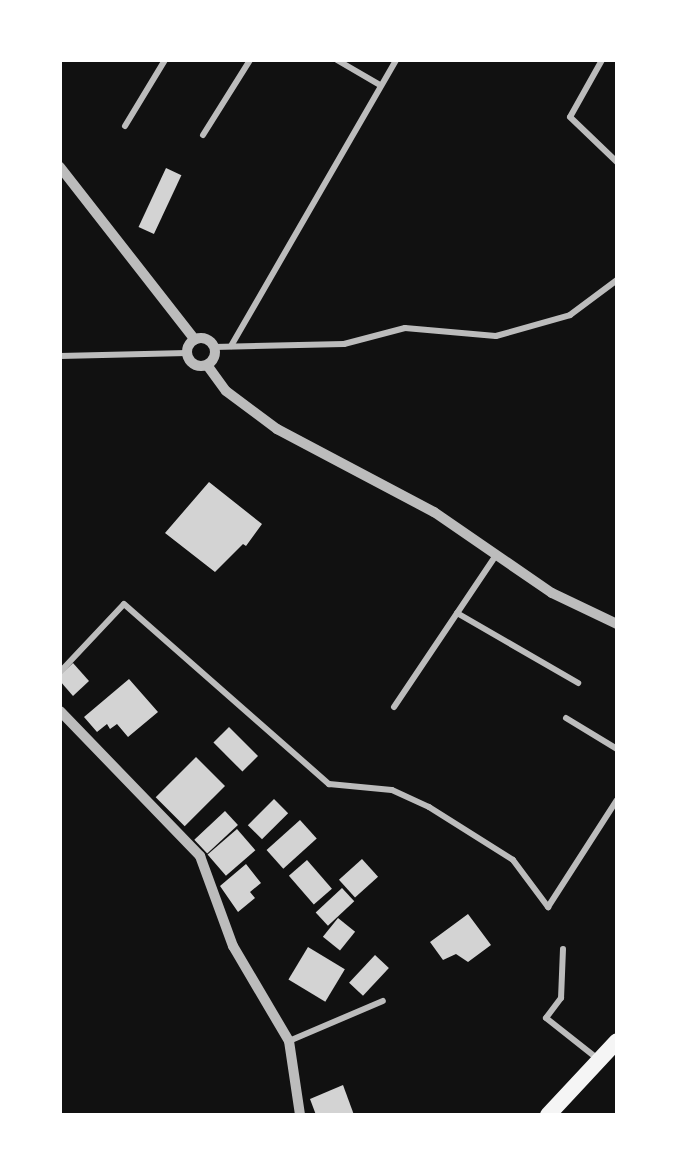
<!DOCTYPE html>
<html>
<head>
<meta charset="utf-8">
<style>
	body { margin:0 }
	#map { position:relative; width:677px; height:1175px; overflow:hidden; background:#111; font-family:Figtree,sans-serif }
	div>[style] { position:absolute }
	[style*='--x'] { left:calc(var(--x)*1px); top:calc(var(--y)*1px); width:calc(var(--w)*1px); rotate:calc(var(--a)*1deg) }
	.building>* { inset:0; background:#d3d3d3; transform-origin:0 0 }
	.minor>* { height:6px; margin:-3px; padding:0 3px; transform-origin:3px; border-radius:3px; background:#bcbcbc }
	.tertiary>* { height:10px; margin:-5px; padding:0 5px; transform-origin:5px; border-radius:5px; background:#bcbcbc }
	.tertiary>.ring { margin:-5px; padding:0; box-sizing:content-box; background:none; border:10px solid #bcbcbc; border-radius:50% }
	.trunk>* { height:16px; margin:-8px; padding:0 8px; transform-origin:8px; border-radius:8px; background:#f5f5f5 }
	span { translate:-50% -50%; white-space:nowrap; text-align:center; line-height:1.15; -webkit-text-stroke:5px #fff; paint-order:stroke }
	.frame { position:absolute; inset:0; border:62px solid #fff; pointer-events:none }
</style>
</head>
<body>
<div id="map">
	<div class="building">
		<i style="left:166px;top:168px;width:17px;height:65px;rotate:25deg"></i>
		<i style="clip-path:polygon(209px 482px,262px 524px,246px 546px,243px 544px,215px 572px,165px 533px)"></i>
		<i style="clip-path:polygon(73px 663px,89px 681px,73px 696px,60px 681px,60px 675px)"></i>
		<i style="clip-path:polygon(129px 679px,158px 712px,128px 737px,117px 724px,110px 729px,107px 724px,97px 732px,84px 717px)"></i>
		<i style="left:229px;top:727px;width:41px;height:22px;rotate:45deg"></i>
		<i style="left:196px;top:757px;width:41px;height:57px;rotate:45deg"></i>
		<i style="left:274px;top:799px;width:20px;height:37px;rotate:45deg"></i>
		<i style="left:225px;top:811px;width:19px;height:42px;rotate:47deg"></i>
		<i style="left:300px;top:820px;width:25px;height:45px;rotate:48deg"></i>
		<i style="left:237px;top:829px;width:28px;height:39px;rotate:49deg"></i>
		<i style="left:362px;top:859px;width:24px;height:31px;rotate:48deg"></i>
		<i style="left:307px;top:860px;width:38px;height:24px;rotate:49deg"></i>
		<i style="clip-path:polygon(246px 864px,261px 883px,250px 892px,255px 898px,238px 912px,220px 886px)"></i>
		<i style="left:342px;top:888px;width:18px;height:36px;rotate:47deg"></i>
		<i style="clip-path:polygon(468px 914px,491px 945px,468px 962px,456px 954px,443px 960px,430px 942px)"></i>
		<i style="left:338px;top:918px;width:22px;height:24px;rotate:39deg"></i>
		<i style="left:308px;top:947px;width:43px;height:38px;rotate:31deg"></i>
		<i style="left:375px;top:955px;width:19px;height:38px;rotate:43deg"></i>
		<i style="clip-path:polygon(343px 1085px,354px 1115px,316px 1115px,310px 1099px)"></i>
	</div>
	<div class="minor">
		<i style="--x:337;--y:60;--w:50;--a:30.2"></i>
		<i style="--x:602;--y:60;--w:65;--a:119.3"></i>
		<i style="--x:570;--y:117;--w:65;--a:43.8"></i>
		<i style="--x:125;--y:126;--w:77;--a:-58.8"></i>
		<i style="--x:203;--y:135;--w:89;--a:-57.9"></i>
		<i style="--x:231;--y:346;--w:330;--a:-60"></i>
		<i style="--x:214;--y:347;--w:130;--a:-1.3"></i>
		<i style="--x:344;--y:344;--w:63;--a:-14.7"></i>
		<i style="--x:405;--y:328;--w:91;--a:5"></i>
		<i style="--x:496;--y:336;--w:77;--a:-15.8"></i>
		<i style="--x:570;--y:315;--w:59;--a:-36.7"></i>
		<i style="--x:60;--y:356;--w:127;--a:-1.4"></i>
		<i style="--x:457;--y:613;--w:140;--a:30"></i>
		<i style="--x:60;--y:672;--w:93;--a:-46.7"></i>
		<i style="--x:124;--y:604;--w:273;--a:41.3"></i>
		<i style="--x:329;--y:784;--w:63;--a:5.4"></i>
		<i style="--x:392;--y:790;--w:41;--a:24.7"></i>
		<i style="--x:429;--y:807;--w:99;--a:32.2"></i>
		<i style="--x:513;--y:860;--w:59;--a:53.3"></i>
		<i style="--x:548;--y:907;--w:127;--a:-57.2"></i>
		<i style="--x:394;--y:707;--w:184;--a:-56.1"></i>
		<i style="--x:566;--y:718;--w:60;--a:31.3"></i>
		<i style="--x:563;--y:949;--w:49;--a:92.3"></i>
		<i style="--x:561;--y:998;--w:25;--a:127"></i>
		<i style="--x:546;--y:1018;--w:66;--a:38.3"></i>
		<i style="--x:289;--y:1041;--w:102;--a:-23.1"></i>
	</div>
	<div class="tertiary">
		<i style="--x:60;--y:167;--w:219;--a:52"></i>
		<i class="ring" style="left:187px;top:338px;width:18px;height:18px"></i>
		<i style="--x:207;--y:365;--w:32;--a:54"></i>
		<i style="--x:226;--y:391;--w:64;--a:36.7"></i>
		<i style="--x:277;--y:429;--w:178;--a:27.9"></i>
		<i style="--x:434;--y:512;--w:143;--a:34.5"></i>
		<i style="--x:552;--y:593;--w:72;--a:25.5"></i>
		<i style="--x:60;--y:711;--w:202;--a:46"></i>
		<i style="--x:200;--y:856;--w:96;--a:69.9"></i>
		<i style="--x:233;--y:946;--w:110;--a:59.5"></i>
		<i style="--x:289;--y:1041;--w:75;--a:81.5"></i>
	</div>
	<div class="trunk">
		<i style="--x:548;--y:1115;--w:101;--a:-47"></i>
	</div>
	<div class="frame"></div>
</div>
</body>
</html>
